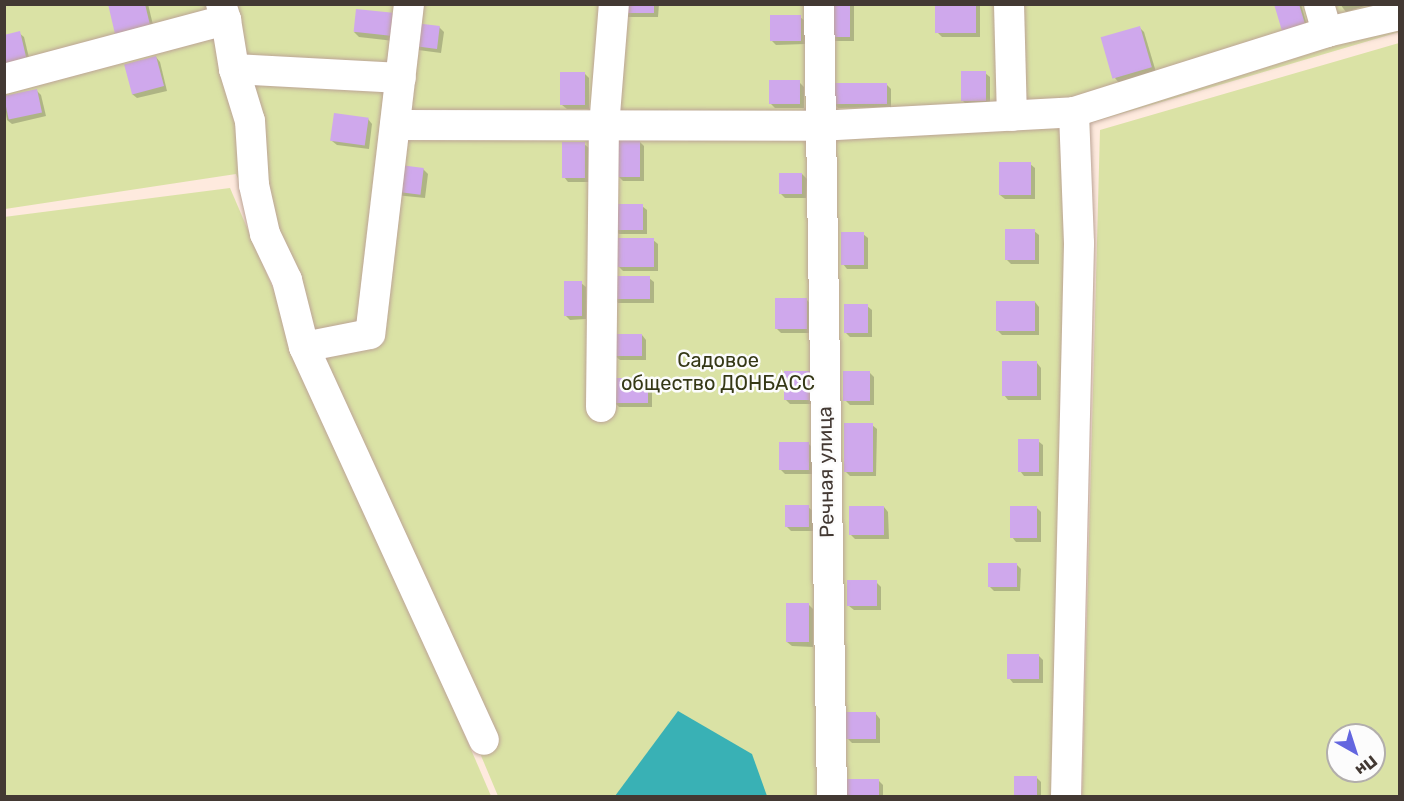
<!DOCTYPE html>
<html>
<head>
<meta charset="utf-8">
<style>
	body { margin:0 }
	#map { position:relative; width:1404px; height:801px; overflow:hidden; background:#feeade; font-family:Rubik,sans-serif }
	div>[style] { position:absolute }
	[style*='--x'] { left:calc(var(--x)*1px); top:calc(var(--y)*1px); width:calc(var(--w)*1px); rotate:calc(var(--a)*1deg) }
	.green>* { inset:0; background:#dae2a5 }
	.water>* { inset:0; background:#39b1b5 }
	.shadow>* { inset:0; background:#0003 }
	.building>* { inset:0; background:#cfa8ec; transform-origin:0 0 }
	.roads { filter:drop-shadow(0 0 2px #bca496) drop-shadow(0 0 2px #bca496) }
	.minor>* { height:30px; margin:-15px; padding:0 15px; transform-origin:15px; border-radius:15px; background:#fff }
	span { translate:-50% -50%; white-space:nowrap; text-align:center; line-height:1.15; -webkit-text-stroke:5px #fcfcfc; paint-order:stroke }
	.park-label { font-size:20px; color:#353816 }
	.street-label { font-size:20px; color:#433933 }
	.frame { position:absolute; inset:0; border:6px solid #433933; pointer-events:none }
	.north { position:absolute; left:1326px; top:723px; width:60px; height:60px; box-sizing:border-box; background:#fcfcfc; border:2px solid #b2aeac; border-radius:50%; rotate:141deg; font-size:16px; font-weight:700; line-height:24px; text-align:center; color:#433933 }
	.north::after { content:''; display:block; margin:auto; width:21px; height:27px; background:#6366df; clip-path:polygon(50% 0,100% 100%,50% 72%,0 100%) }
</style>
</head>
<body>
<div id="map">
	<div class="green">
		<i style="clip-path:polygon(5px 5px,1399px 5px,1399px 32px,1090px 123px,1075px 796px,498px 796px,236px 174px,5px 209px)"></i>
		<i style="clip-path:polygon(evenodd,1399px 43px,1399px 796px,1082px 796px,1100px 130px,1399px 43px,1338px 735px,1374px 735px,1374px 771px,1338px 771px,1338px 735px)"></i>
		<i style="clip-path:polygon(230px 188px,491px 796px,5px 796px,4px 217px)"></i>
	</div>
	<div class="water">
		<i style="clip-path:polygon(678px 711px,752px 754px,767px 796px,615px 796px)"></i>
	</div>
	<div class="shadow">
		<i style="clip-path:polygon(110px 4px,148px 4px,154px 29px)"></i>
		<i style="clip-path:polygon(621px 4px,659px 4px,658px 17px,626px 17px)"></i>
		<i style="clip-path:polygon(829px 4px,854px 4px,854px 41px,834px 41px)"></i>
		<i style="clip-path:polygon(937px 4px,980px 4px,980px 37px,942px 37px,937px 32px)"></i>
		<i style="clip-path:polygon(1276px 4px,1301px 4px,1308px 29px)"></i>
		<i style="clip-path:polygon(1340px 4px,1371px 4px,1346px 12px)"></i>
		<i style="clip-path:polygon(800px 17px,805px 21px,805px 44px,776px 45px,771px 40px)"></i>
		<i style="clip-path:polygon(397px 19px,394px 41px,359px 37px,354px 32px)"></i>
		<i style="clip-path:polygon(439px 27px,444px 32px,441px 53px,418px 50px,414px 45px)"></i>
		<i style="clip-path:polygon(1139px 27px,1144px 32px,1156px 72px,1119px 83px,1115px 78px)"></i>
		<i style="clip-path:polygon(19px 33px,24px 37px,31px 66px,4px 72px)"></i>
		<i style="clip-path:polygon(156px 57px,160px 62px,167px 91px,137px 98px,132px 94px)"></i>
		<i style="clip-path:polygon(584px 73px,589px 78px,589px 109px,567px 109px,562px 105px)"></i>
		<i style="clip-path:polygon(985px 73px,990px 77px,990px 105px,967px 105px,962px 100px)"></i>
		<i style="clip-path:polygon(799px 82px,804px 87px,804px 108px,775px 108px,770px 103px)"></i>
		<i style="clip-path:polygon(886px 84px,891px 89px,891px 107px,838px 108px,833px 103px)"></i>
		<i style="clip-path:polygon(36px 90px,41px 95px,46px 116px,12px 124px,7px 120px,4px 98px)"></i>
		<i style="clip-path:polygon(368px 119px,372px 124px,369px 149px,337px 145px,332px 141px)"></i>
		<i style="clip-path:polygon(639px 141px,644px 146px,644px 181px,623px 181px,618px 176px)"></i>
		<i style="clip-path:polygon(584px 144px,589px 148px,589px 182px,568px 182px,564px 177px)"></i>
		<i style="clip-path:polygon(1030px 164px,1035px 168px,1035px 199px,1005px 199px,1000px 195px)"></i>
		<i style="clip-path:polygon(423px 169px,428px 174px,425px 198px,395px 195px)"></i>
		<i style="clip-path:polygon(802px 174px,807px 179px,806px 198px,785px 198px,780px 193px)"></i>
		<i style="clip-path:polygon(642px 206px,647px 210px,647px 234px,619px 234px,614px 230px)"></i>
		<i style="clip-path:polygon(1034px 231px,1039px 235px,1039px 264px,1011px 264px,1006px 259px)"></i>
		<i style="clip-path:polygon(863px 234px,868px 238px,868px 269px,847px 269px,843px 264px)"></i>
		<i style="clip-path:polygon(653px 240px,658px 244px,658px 271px,623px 271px,619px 267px)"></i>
		<i style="clip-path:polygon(649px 278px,654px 282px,654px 303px,618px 303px,614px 298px)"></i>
		<i style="clip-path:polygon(581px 283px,586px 287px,586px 319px,570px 320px,565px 315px)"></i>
		<i style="clip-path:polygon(807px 300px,811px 305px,811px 333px,781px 333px,776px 328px)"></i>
		<i style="clip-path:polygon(1035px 302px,1039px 307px,1039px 335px,1002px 335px,997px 330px)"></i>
		<i style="clip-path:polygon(867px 306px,872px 310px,872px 337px,850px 337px,846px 333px)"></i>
		<i style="clip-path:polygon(642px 335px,646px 340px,646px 360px,620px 360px,615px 356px)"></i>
		<i style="clip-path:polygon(1037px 363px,1041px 368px,1041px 400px,1008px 400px,1004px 395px)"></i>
		<i style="clip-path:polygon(809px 373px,814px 377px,814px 404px,790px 404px,785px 399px)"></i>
		<i style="clip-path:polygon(870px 373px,874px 377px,874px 405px,850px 405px,845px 400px)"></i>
		<i style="clip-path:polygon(647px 380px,652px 384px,652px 407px,619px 407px,615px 403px)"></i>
		<i style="clip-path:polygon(872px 425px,877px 429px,876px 476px,850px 476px,845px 471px)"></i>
		<i style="clip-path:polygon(1038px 441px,1043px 445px,1043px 476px,1024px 476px,1020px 471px)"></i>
		<i style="clip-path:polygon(809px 444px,813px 449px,813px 474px,785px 474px,780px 469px)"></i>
		<i style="clip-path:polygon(808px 507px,813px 511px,813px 531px,791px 531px,787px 527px)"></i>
		<i style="clip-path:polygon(884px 507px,888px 512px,889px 539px,855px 539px,851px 535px)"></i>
		<i style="clip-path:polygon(1036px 507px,1041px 512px,1041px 542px,1016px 542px,1012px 537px)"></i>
		<i style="clip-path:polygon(1016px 564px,1021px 569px,1020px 591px,994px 591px,989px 586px)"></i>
		<i style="clip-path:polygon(876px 582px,881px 587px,881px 610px,854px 610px,849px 606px)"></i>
		<i style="clip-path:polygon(809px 605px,813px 609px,813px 647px,792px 646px,787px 642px)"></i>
		<i style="clip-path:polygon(1039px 656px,1043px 660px,1043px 683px,1013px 683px,1009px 678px)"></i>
		<i style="clip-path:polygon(876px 714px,880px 719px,880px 743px,852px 743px,847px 738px)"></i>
		<i style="clip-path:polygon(1015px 777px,1036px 777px,1041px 782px,1041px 796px,1015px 796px)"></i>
		<i style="clip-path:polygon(848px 781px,879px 781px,883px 785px,883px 796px,848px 796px)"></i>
	</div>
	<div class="building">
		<i style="clip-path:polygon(108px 4px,145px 4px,150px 25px,115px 34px)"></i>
		<i style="left:620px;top:4px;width:34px;height:9px"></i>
		<i style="left:827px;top:4px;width:23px;height:33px"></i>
		<i style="clip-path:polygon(1274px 4px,1299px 4px,1305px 24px,1282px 31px)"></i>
		<i style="left:935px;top:5px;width:41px;height:28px"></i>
		<i style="left:356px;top:9px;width:37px;height:23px;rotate:6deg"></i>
		<i style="left:770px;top:15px;width:31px;height:26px"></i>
		<i style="left:415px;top:23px;width:25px;height:23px;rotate:7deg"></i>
		<i style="left:1140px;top:26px;width:43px;height:41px;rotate:74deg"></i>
		<i style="clip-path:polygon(20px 31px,27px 61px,4px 67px,4px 35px)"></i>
		<i style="left:156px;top:56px;width:31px;height:33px;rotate:75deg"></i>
		<i style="left:961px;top:71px;width:25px;height:30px"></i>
		<i style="left:560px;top:72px;width:25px;height:33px"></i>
		<i style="left:769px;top:80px;width:31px;height:24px"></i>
		<i style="left:832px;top:83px;width:55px;height:21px"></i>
		<i style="left:37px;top:89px;width:24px;height:34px;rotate:78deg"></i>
		<i style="left:334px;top:113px;width:35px;height:28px;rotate:8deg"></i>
		<i style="left:617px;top:140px;width:23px;height:37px"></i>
		<i style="left:562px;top:142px;width:23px;height:36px"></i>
		<i style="left:999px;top:162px;width:32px;height:33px"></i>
		<i style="left:392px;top:164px;width:32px;height:27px;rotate:7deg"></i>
		<i style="left:779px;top:173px;width:23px;height:21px"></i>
		<i style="left:613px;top:204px;width:30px;height:26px"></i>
		<i style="left:1035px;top:229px;width:31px;height:30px;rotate:90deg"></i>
		<i style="left:841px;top:232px;width:23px;height:33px"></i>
		<i style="left:617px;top:238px;width:37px;height:29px"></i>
		<i style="left:612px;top:276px;width:38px;height:23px"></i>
		<i style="left:564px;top:281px;width:18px;height:35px"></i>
		<i style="left:775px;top:298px;width:32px;height:31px"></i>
		<i style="left:996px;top:301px;width:39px;height:30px"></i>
		<i style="left:844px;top:304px;width:24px;height:29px"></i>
		<i style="left:614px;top:334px;width:28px;height:22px"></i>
		<i style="left:1037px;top:361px;width:35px;height:35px;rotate:90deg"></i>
		<i style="left:784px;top:371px;width:26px;height:29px"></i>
		<i style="left:843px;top:371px;width:27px;height:30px"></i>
		<i style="left:613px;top:378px;width:35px;height:25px"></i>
		<i style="left:844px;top:423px;width:29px;height:49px"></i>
		<i style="left:1018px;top:439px;width:21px;height:33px"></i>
		<i style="left:779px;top:442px;width:30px;height:28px"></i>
		<i style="left:785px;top:505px;width:24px;height:22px"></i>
		<i style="left:849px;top:506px;width:35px;height:29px"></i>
		<i style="left:1010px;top:506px;width:27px;height:32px"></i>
		<i style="left:988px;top:563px;width:29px;height:24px"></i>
		<i style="left:847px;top:580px;width:30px;height:26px"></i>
		<i style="left:786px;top:603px;width:23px;height:39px"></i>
		<i style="left:1007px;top:654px;width:32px;height:25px"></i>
		<i style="left:845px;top:712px;width:31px;height:27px"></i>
		<i style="left:1014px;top:776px;width:23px;height:20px"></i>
		<i style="left:847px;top:779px;width:32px;height:17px"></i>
	</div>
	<div class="roads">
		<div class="minor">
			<i style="--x:409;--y:4;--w:332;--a:96.7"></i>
			<i style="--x:370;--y:334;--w:67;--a:168.9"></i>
			<i style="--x:304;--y:347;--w:432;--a:65.4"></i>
			<i style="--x:819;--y:4;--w:792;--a:89.06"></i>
			<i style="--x:1009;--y:4;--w:112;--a:88.5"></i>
			<i style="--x:1319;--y:4;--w:29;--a:74"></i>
			<i style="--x:226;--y:20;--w:50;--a:80.7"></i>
			<i style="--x:234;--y:69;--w:167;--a:3.1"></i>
			<i style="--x:234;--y:69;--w:54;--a:72.9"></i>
			<i style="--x:250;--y:121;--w:64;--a:86.4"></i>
			<i style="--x:254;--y:185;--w:50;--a:77.3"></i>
			<i style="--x:265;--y:234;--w:51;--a:64.4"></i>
			<i style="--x:287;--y:280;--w:69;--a:75.8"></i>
			<i style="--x:4;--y:79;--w:230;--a:-14.9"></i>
			<i style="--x:226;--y:20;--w:17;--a:-107"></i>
			<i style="--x:395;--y:125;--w:424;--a:0.1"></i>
			<i style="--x:819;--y:126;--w:255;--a:-3.1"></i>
			<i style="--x:1074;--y:112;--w:265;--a:-17.5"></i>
			<i style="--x:1327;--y:32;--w:75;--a:-13.1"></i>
			<i style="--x:601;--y:407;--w:280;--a:-89.4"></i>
			<i style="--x:604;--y:127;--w:123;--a:-85.4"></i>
			<i style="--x:1066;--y:796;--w:553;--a:-88.65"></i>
			<i style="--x:1079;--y:243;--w:131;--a:-92.2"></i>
		</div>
	</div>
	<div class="park-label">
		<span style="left:718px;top:372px">Садовое<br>общество ДОНБАСС</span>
	</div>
	<div class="street-label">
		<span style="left:826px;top:472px;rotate:-91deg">Речная улица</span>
	</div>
	<div class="frame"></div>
	<div class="north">Пн</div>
</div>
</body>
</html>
